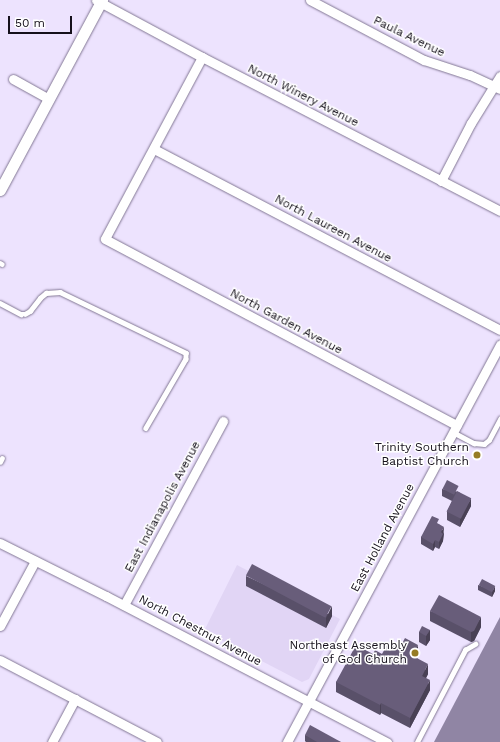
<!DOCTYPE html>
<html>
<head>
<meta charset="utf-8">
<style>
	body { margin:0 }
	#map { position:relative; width:500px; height:742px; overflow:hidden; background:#ede3fe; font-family:"Work Sans",sans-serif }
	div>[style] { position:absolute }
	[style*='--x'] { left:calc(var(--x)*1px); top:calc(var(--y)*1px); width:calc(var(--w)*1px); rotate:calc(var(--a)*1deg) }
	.built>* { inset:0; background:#e1d5f5 }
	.water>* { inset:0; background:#9085a4 }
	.roads { filter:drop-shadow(0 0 1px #827794) drop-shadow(0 0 1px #827794) }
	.service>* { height:4.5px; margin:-2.25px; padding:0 2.25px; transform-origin:2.25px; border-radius:2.25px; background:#fff }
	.minor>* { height:9px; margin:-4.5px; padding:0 4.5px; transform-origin:4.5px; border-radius:4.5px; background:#fff }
	.tertiary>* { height:11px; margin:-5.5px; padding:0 5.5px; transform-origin:5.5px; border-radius:5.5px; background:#fff }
	.wall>* { inset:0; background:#595069 }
	.shaded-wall>* { inset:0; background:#494155 }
	.building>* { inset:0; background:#685d7a; transform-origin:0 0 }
	.dots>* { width:11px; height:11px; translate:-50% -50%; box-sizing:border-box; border:2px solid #fff; border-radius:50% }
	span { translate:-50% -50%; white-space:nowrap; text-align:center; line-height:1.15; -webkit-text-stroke:3px #fff; paint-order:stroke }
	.street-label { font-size:12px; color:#15101b }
	.poi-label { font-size:12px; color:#15101b }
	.right { translate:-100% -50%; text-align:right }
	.scale { position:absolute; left:8px; top:16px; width:64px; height:18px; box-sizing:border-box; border:2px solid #15101b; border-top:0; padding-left:5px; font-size:12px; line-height:14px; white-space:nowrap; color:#15101b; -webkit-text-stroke:3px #fff; paint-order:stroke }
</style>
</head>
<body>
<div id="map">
	<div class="built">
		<i style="clip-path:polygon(237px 565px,340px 619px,309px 679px,302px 682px,204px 631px)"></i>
	</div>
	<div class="water">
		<i style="clip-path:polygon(500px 617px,500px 742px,434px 742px)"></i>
	</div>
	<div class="roads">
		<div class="service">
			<i style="--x:0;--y:263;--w:2;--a:27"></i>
			<i style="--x:0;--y:303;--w:24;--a:28"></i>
			<i style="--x:21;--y:314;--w:4;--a:0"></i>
			<i style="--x:25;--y:314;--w:6;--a:-31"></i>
			<i style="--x:30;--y:311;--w:16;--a:-52"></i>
			<i style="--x:40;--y:298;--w:8;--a:-40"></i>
			<i style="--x:46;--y:293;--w:14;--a:-4"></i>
			<i style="--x:60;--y:292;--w:140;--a:25.8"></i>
			<i style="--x:186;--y:353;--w:6;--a:90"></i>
			<i style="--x:186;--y:359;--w:80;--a:120.1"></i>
			<i style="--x:453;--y:432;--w:24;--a:28"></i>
			<i style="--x:474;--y:443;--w:10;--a:6"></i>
			<i style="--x:484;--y:444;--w:6;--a:-39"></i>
			<i style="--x:489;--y:440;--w:24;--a:-62"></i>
			<i style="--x:0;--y:462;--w:4;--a:-63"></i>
			<i style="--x:417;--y:742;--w:104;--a:-62.4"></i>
			<i style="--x:465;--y:650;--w:12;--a:-31"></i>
		</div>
		<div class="minor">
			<i style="--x:96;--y:0;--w:120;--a:28.3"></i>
			<i style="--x:202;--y:57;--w:335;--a:27.3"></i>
			<i style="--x:310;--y:0;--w:129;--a:27.8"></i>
			<i style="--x:424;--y:60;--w:48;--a:18.1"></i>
			<i style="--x:470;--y:75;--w:33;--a:25"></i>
			<i style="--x:202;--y:57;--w:206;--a:118.1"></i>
			<i style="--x:105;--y:239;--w:398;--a:27.9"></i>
			<i style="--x:13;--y:79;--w:41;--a:29.1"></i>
			<i style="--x:154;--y:149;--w:390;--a:27.6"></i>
			<i style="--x:441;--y:181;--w:65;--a:-62.7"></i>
			<i style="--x:471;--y:123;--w:55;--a:-58.3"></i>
			<i style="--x:0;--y:543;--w:119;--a:26.6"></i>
			<i style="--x:106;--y:596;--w:317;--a:27.5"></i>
			<i style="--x:124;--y:605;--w:209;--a:-61.7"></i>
			<i style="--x:0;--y:626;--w:74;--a:-61.7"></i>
			<i style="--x:0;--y:660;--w:177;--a:27.6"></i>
			<i style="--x:52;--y:742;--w:49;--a:-61.9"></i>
			<i style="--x:287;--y:742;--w:451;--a:-61.8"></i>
		</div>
		<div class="tertiary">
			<i style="--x:0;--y:190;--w:216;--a:-61.8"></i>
		</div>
	</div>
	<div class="wall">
		<i style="clip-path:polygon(442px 489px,459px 492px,471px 506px,460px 527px,447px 520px,447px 512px,452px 501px,442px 496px)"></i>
		<i style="clip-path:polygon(439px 524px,444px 534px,443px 541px,439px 549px,435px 547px,433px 551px,421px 544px,421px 537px)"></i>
		<i style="clip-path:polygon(246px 576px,332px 616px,326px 628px,246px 586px)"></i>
		<i style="clip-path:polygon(478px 585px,495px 591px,492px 597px,478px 590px)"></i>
		<i style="clip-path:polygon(430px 611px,481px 627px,474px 641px,471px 642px,430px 621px)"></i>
		<i style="clip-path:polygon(430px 630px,430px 640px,426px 646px,419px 642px,419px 632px)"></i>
		<i style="clip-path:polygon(399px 649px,418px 655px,417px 658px,428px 674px,426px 678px,430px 690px,410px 728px,381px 713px,380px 715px,336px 692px,336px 682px,373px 654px,382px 654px)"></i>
		<i style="clip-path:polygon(305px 735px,341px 742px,306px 742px,305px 741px)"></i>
	</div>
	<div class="shaded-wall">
		<i style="clip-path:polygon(471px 498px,471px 506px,460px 527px,460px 519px)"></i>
		<i style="clip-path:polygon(444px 527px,443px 541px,439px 549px,439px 542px,441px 532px)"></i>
		<i style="clip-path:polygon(435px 540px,435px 547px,433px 551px,433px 544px)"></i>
		<i style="clip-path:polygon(495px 586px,495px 591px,492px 597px,492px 592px)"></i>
		<i style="clip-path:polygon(332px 606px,332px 616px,326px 628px,326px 618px)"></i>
		<i style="clip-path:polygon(481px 617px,481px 627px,474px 641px,471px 642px,471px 632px)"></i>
		<i style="clip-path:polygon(430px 630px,430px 640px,426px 646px,426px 636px)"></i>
		<i style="clip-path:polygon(418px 645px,418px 655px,413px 666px,413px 656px)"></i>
		<i style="clip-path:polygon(428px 664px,428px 674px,422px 686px,422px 676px)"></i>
		<i style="clip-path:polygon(430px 680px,430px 690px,410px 728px,410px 718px)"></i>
		<i style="clip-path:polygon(381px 703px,381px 713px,380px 715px,380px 705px)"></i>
	</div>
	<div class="building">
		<i style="left:447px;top:480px;width:13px;height:10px;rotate:27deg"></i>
		<i style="left:457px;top:491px;width:16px;height:23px;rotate:27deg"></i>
		<i style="clip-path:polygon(432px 516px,439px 519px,437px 523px,444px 527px,441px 532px,443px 534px,439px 542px,435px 540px,433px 544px,421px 537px)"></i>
		<i style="left:252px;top:564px;width:90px;height:13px;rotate:28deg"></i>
		<i style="left:482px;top:579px;width:15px;height:7px;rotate:28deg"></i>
		<i style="clip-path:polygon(439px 595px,481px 617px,474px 631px,471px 632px,430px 611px)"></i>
		<i style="clip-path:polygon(422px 626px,430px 630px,426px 636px,419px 632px)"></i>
		<i style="clip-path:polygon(405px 638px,418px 645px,413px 656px,428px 664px,422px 676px,430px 680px,410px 718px,381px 703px,380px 705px,336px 682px,356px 645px,373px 654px,375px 650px,382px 654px,388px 643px,399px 649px)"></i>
		<i style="clip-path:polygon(310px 725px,341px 742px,317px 742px,305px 735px)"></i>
	</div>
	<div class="dots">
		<i style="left:477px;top:455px;background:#967c24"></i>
		<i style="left:415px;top:653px;background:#967c24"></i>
	</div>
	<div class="street-label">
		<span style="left:409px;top:37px;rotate:26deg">Paula Avenue</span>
		<span style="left:303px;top:96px;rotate:27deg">North Winery Avenue</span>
		<span style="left:333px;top:229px;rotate:28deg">North Laureen Avenue</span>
		<span style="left:286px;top:322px;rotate:28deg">North Garden Avenue</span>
		<span style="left:163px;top:507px;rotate:-62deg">East Indianapolis Avenue</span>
		<span style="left:383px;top:538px;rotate:-62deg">East Holland Avenue</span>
		<span style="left:200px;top:631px;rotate:28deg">North Chestnut Avenue</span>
	</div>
	<div class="poi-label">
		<span class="right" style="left:469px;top:455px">Trinity Southern<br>Baptist Church</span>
		<span class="right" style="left:407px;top:653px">Northeast Assembly<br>of God Church</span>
	</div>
	<div class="scale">50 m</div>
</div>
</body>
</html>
